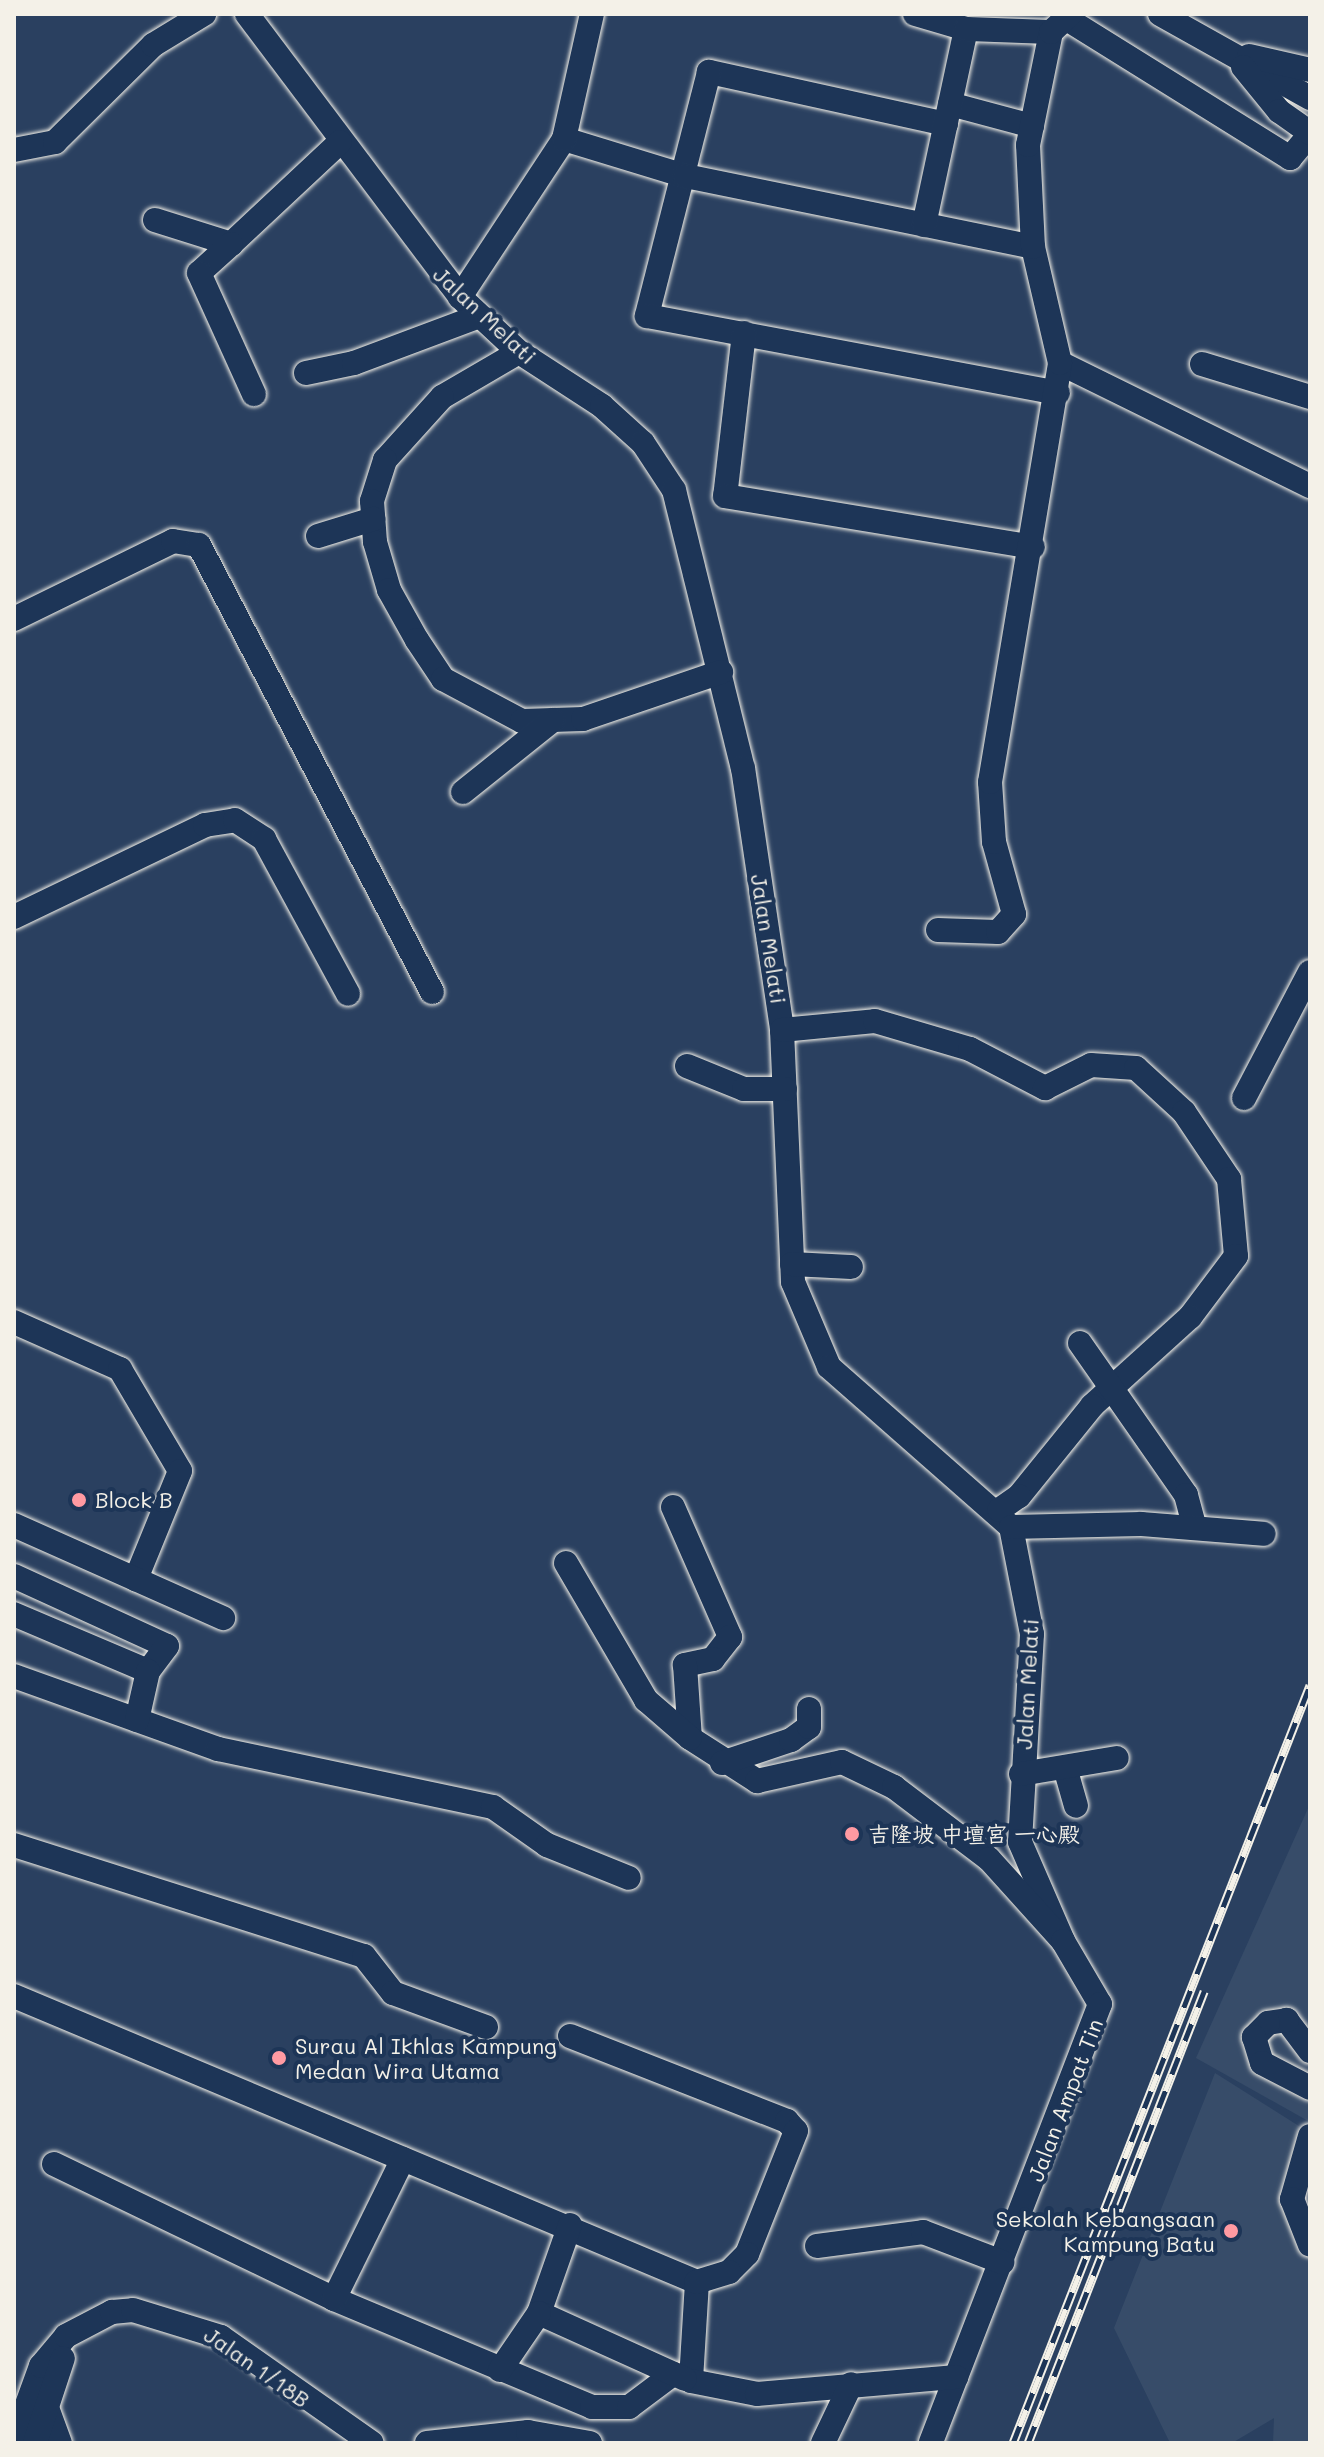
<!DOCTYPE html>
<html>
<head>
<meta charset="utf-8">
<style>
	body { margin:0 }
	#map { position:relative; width:1324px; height:2457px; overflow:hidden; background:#2a4060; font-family:Mali,"LXGW WenKai TC",sans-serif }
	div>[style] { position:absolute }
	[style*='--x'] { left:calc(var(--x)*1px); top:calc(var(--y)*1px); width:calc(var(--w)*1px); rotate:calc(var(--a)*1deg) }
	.built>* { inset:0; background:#374c69 }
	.roads { filter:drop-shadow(0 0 2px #f4f1e8) drop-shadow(0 0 2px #f4f1e8) }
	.minor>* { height:24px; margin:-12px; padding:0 12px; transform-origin:12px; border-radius:12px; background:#1d3557 }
	.rail>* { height:9px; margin-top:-4.5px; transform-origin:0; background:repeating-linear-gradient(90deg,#1d3557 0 18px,#f4f1e8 0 36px); box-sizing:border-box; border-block:2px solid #f4f1e8 }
	.dots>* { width:22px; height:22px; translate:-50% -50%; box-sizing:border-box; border:4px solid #1d3557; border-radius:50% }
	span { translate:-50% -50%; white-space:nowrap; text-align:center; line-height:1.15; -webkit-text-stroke:8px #1d3557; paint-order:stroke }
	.street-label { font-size:22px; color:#f4f1e8 }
	.poi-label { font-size:22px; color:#f4f1e8 }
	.left { translate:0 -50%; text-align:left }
	.right { translate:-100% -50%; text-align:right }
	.frame { position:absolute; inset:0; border:16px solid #f4f1e8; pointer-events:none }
</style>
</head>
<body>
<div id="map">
	<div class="built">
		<i style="clip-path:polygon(1310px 1804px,1310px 2122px,1196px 2058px)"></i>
		<i style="clip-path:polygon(1215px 2073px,1310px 2133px,1310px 2443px,1273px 2443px,1274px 2418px,1232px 2443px,1170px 2443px,1114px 2328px)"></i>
	</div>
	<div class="roads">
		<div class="minor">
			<i style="--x:247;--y:14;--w:354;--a:53"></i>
			<i style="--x:460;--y:297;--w:81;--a:43"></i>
			<i style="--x:519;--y:352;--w:99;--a:33"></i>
			<i style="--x:602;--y:406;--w:55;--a:42.1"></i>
			<i style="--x:643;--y:443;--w:56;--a:56.6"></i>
			<i style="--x:674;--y:490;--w:286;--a:76.1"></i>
			<i style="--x:743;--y:768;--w:265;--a:81.5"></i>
			<i style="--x:782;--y:1030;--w:252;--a:87.5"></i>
			<i style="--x:793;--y:1282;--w:92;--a:67"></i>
			<i style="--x:829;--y:1367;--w:242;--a:41.3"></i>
			<i style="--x:1011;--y:1527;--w:109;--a:78.9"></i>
			<i style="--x:1032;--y:1634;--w:208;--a:93.3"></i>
			<i style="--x:1020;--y:1842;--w:108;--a:66.5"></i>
			<i style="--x:915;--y:14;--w:53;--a:16.4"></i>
			<i style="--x:1160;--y:14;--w:172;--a:29.2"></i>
			<i style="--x:1067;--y:19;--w:263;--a:31.9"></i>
			<i style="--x:1290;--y:158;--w:31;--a:-50"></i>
			<i style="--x:1249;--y:56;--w:63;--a:12.9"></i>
			<i style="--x:1243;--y:67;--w:57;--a:50.7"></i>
			<i style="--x:1279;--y:111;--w:38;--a:35"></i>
			<i style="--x:950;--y:104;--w:85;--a:15"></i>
			<i style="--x:946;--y:124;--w:243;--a:-167.6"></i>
			<i style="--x:709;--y:72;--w:252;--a:104.3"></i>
			<i style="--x:647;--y:316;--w:418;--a:10.6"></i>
			<i style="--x:564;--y:139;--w:127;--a:17"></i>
			<i style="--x:685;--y:176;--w:355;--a:11.5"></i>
			<i style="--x:14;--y:150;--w:42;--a:-11"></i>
			<i style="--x:55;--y:142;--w:138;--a:-44.7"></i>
			<i style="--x:153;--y:45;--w:60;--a:-31.3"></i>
			<i style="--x:155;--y:220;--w:80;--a:17.5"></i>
			<i style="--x:231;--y:244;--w:149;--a:-43.1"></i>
			<i style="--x:924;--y:225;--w:200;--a:-77.9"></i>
			<i style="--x:966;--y:29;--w:85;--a:2"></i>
			<i style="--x:231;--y:244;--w:43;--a:137.8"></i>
			<i style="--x:199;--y:273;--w:133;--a:65.6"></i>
			<i style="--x:460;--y:297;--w:189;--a:-56.6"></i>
			<i style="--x:564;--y:139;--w:128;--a:-77.4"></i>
			<i style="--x:744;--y:333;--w:164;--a:96.6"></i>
			<i style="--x:725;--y:496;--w:312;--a:9.4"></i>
			<i style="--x:519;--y:352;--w:89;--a:149.7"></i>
			<i style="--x:442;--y:397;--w:85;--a:132.1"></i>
			<i style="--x:385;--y:460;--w:43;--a:107.6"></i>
			<i style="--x:372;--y:501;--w:41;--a:85.8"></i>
			<i style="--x:375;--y:542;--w:50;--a:73.7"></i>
			<i style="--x:389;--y:590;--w:57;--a:60.8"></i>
			<i style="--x:417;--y:640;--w:47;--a:56.3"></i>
			<i style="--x:443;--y:679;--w:89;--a:28"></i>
			<i style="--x:522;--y:721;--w:61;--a:-1.9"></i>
			<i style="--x:583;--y:719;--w:146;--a:-18.8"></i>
			<i style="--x:1060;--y:363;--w:279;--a:26.2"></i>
			<i style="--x:1202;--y:364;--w:113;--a:17"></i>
			<i style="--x:306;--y:373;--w:49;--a:-11.8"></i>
			<i style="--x:354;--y:363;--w:134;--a:-20.5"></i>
			<i style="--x:318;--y:536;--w:58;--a:-17.2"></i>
			<i style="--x:14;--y:619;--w:177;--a:-26.1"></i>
			<i style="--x:173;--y:541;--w:26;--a:9"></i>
			<i style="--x:199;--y:545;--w:504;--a:62.47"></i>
			<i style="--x:463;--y:792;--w:115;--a:-38.7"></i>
			<i style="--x:14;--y:917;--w:212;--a:-25.7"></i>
			<i style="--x:205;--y:825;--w:30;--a:-9"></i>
			<i style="--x:235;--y:820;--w:35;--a:33"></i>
			<i style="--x:264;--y:839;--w:176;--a:61.5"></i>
			<i style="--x:938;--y:930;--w:60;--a:1.9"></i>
			<i style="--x:998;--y:932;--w:24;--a:-48"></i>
			<i style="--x:1014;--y:914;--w:75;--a:-105.5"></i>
			<i style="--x:994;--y:842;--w:60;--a:-93.8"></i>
			<i style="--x:990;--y:782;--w:425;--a:-80.5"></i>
			<i style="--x:1060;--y:363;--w:119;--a:-103.1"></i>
			<i style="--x:1033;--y:247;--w:102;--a:-92.8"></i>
			<i style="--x:1028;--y:145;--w:115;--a:-78.5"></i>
			<i style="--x:1051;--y:32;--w:26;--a:-43"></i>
			<i style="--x:782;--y:1030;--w:93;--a:-5.5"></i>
			<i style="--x:875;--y:1021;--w:99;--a:16.4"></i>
			<i style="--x:970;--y:1049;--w:85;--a:27.5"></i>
			<i style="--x:1045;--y:1088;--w:51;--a:-26.6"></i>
			<i style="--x:1091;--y:1065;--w:45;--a:3.8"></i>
			<i style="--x:1136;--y:1068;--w:65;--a:42.5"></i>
			<i style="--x:1184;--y:1112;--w:81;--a:56.1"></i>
			<i style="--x:1229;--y:1179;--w:77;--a:84.8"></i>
			<i style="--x:1236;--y:1256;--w:76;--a:127"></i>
			<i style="--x:1190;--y:1317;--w:132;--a:137.8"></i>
			<i style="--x:1092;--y:1406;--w:116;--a:129"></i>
			<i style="--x:1019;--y:1496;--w:24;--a:145"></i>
			<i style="--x:687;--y:1066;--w:61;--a:22"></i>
			<i style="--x:744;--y:1089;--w:41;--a:0"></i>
			<i style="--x:1244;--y:1098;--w:142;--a:-62.4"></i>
			<i style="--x:792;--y:1264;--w:59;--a:2.9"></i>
			<i style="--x:14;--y:1322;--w:116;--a:23.9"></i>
			<i style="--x:120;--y:1369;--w:118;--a:59.5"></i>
			<i style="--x:180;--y:1471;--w:117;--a:112.2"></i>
			<i style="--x:1080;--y:1343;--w:185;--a:55.1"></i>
			<i style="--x:1186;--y:1495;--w:34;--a:75"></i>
			<i style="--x:673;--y:1507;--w:142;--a:66.3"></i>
			<i style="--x:730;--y:1637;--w:28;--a:128"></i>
			<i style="--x:713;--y:1659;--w:29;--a:168"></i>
			<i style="--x:685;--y:1665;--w:73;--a:86.1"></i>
			<i style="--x:690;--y:1738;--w:80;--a:32.7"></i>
			<i style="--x:757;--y:1781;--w:87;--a:-12.6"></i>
			<i style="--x:842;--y:1762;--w:58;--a:25.7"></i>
			<i style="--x:894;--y:1787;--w:119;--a:37.2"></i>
			<i style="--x:989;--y:1859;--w:110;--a:47.9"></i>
			<i style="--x:1063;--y:1941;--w:73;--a:59.6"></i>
			<i style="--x:1100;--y:2004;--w:470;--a:111.1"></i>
			<i style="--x:14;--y:1525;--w:229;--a:24"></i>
			<i style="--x:1011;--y:1527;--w:130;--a:-1.3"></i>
			<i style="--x:1141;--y:1524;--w:123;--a:4.6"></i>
			<i style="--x:566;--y:1563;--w:159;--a:59.7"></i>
			<i style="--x:646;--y:1700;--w:58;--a:40.8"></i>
			<i style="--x:14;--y:1576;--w:168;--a:24.6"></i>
			<i style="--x:167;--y:1646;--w:31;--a:127"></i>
			<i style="--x:148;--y:1671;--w:146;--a:-157"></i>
			<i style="--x:14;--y:1676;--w:217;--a:19.7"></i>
			<i style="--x:218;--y:1749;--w:281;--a:11.9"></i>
			<i style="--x:493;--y:1807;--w:66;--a:35.1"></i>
			<i style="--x:547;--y:1845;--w:88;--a:21.9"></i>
			<i style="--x:137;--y:1720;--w:50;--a:-77.3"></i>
			<i style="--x:722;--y:1763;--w:73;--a:-18.4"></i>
			<i style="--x:791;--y:1740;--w:22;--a:-36"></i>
			<i style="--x:809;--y:1727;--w:18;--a:-90"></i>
			<i style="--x:1066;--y:1771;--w:36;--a:74"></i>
			<i style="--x:1021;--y:1774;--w:97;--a:-9.5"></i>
			<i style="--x:14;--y:1845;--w:367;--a:17.6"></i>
			<i style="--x:364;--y:1956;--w:47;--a:51.9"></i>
			<i style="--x:393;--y:1993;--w:99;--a:20.1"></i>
			<i style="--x:14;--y:1996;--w:740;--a:22.72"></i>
			<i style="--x:697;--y:2282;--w:99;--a:93.5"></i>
			<i style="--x:691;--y:2381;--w:67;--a:11.1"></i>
			<i style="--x:757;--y:2394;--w:200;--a:-4.9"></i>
			<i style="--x:570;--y:2036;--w:233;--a:21.4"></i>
			<i style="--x:787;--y:2121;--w:13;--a:48"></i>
			<i style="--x:796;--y:2131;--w:132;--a:111.7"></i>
			<i style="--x:747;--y:2254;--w:25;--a:135"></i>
			<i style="--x:729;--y:2272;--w:34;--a:163"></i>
			<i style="--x:1310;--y:2051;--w:39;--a:-127"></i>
			<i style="--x:1287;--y:2020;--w:19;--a:171"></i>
			<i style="--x:1268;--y:2023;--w:20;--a:135"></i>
			<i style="--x:1254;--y:2037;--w:27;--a:73"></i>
			<i style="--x:1262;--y:2063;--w:54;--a:27.5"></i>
			<i style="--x:1310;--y:2136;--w:66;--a:105.9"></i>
			<i style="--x:1292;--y:2199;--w:49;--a:68.6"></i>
			<i style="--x:54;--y:2164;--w:311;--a:25.7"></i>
			<i style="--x:334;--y:2299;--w:280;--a:22.7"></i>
			<i style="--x:592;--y:2407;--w:37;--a:0"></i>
			<i style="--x:629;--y:2407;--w:55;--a:-36.9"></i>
			<i style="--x:570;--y:2225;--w:93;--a:109.4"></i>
			<i style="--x:539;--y:2313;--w:160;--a:24.3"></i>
			<i style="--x:817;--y:2246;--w:107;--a:-7.5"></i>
			<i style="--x:923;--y:2232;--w:85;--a:20.8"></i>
			<i style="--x:334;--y:2299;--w:156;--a:-63.8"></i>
			<i style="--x:500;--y:2370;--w:69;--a:-55.6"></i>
			<i style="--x:46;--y:2405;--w:40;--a:69.8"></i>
			<i style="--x:14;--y:2440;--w:79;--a:-70"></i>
			<i style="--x:41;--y:2366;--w:39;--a:-50"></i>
			<i style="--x:66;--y:2336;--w:52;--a:-27.6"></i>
			<i style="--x:112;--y:2312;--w:21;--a:-5"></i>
			<i style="--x:133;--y:2310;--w:92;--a:17.1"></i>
			<i style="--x:221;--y:2337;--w:184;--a:35.1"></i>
			<i style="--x:35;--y:2443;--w:89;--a:-71.8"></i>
			<i style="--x:427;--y:2443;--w:102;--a:-6.2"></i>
			<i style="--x:528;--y:2432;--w:63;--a:10.1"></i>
			<i style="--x:823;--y:2443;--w:65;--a:-64.6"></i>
		</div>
	</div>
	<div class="rail">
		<i style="--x:1013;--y:2443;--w:814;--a:-68.6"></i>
		<i style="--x:1028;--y:2443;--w:485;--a:-68.7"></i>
	</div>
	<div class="dots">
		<i style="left:79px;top:1500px;background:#ff9aa2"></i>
		<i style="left:852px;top:1834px;background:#ff9aa2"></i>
		<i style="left:279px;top:2058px;background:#ff9aa2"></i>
		<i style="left:1231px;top:2231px;background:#ff9aa2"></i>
	</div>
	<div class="street-label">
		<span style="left:485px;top:315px;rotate:43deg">Jalan Melati</span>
		<span style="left:769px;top:939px;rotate:81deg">Jalan Melati</span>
		<span style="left:1027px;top:1684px;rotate:-87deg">Jalan Melati</span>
		<span style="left:1065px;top:2100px;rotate:-69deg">Jalan Ampat Tin</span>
		<span style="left:257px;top:2367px;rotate:35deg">Jalan 1/18B</span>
	</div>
	<div class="poi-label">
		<span class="left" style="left:95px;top:1500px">Block B</span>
		<span class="left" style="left:868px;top:1834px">吉隆坡 中壇宮 一心殿</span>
		<span class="left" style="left:295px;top:2058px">Surau Al Ikhlas Kampung<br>Medan Wira Utama</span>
		<span class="right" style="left:1215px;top:2231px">Sekolah Kebangsaan<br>Kampung Batu</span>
	</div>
	<div class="frame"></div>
</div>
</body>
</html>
